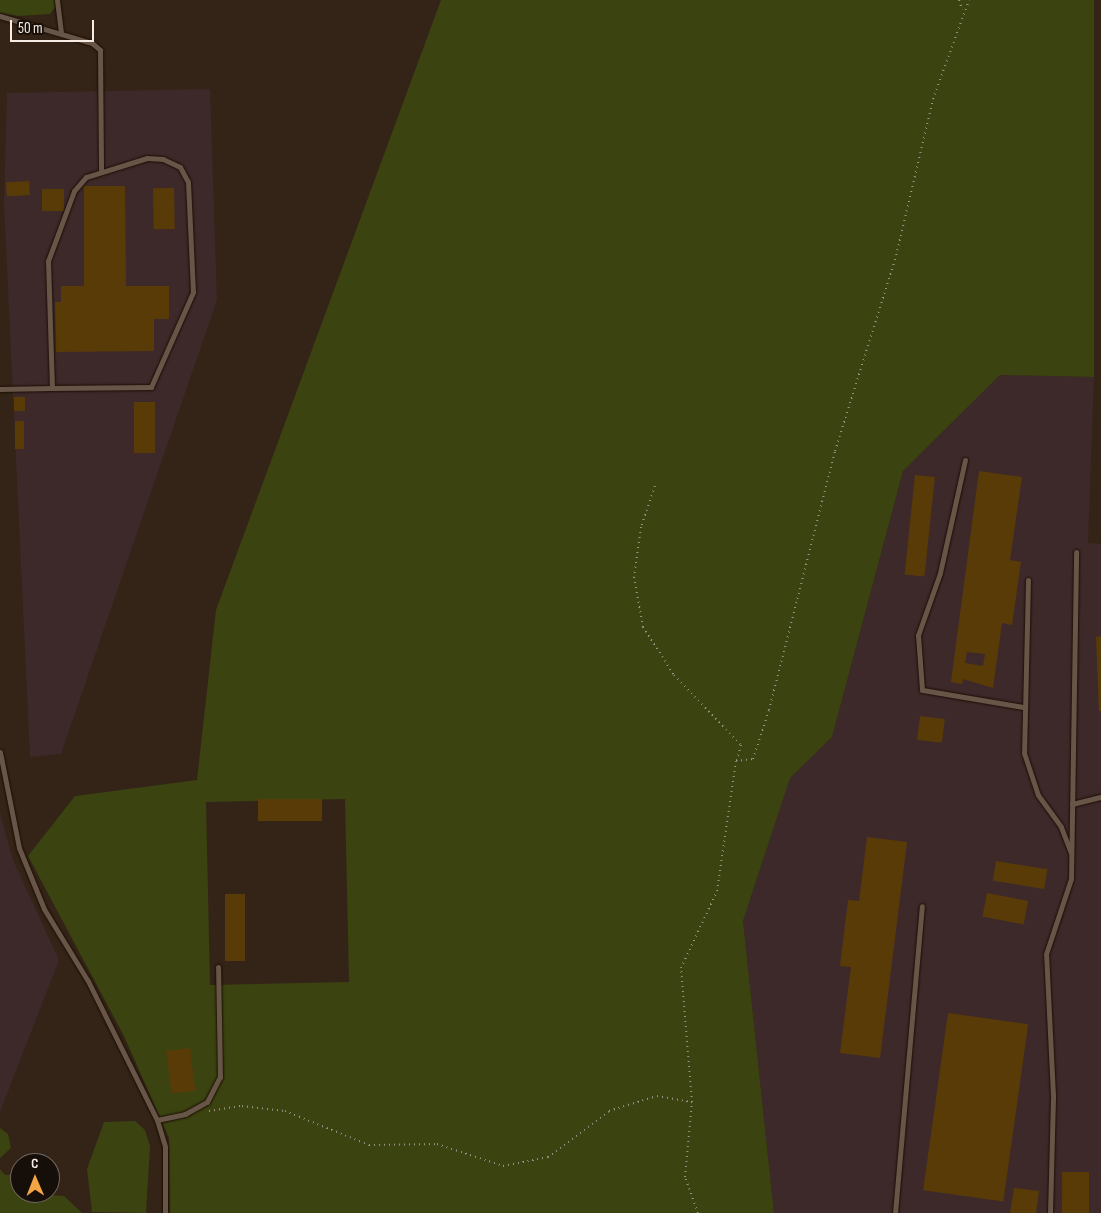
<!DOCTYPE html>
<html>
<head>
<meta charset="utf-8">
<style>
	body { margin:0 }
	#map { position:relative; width:1101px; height:1213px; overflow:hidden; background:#342417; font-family:"Sofia Sans Condensed",sans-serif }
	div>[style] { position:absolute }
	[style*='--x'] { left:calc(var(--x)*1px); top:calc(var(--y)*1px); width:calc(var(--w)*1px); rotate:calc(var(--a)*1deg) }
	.industrial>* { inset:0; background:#3d2929 }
	.green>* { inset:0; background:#3b4311 }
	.building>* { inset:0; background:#593b08; transform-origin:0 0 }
	.path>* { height:2px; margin-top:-1px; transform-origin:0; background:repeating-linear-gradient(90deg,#9c8f85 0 1px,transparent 0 5px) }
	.roads { filter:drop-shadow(0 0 1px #1b0d03) drop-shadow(0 0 1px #1b0d03) }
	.lane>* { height:5px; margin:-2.5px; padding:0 2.5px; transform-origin:2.5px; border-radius:2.5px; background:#675547 }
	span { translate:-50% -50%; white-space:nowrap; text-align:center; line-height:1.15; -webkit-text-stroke:4px #160f09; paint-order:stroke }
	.north { position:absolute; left:10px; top:1153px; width:50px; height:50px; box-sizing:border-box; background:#160f09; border:1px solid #706761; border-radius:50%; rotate:359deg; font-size:14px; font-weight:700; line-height:20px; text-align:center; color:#f7ece4 }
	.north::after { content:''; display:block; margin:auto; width:18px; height:22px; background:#f3a443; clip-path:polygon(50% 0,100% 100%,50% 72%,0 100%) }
	.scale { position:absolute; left:10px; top:20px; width:84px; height:22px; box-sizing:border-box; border:2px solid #f7ece4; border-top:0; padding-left:6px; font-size:15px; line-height:18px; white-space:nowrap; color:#f7ece4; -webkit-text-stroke:4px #160f09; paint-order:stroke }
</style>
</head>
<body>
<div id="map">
	<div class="industrial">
		<i style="clip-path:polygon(210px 89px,217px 300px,61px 754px,30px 757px,4px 203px,7px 93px)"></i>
		<i style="clip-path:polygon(1000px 375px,1094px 377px,1088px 543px,1101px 544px,1101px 1213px,774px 1213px,743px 921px,790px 777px,832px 737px,903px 471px)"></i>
		<i style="clip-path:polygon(0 814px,13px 860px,59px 960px,0 1112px)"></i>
	</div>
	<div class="green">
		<i style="clip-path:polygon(0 0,55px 0,55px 7px,50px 14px,19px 16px,0 13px)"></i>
		<i style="clip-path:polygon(evenodd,441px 0,1094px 0,1094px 377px,1000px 375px,903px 471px,832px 737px,790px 778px,743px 921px,774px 1213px,170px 1213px,169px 1138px,124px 1036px,28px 856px,75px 796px,197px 780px,216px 610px,441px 0,345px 799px,349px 982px,210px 985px,206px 802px,345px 799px)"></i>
		<i style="clip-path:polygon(135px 1121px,145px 1130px,150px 1146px,146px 1213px,92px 1212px,87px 1169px,104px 1122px)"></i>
		<i style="clip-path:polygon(0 1128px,8px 1134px,11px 1148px,0 1158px)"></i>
		<i style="clip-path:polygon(0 1169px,5px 1175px,20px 1174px,20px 1193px,64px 1196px,82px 1213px,0 1213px)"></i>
	</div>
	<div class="building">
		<i style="left:29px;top:181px;width:14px;height:23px;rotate:86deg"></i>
		<i style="clip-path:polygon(84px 186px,125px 186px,126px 286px,169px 286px,169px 319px,154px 319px,154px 351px,56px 352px,55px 302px,61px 302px,61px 286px,84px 286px)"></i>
		<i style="left:174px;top:188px;width:41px;height:21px;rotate:89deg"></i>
		<i style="left:42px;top:189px;width:22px;height:22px"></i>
		<i style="left:14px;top:397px;width:11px;height:14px"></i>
		<i style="left:134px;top:402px;width:21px;height:51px"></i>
		<i style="left:15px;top:421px;width:9px;height:28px"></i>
		<i style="clip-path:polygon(evenodd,979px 471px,1022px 477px,1010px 560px,1021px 562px,1012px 625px,1002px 623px,993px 688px,963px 679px,962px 684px,951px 682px,979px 471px,967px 652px,985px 654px,983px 666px,965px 663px,967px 652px)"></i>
		<i style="left:915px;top:475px;width:20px;height:100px;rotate:6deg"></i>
		<i style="clip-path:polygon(1101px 636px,1101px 711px,1099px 711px,1096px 637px)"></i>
		<i style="left:920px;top:716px;width:25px;height:24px;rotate:7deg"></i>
		<i style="left:322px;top:799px;width:22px;height:64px;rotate:90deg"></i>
		<i style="clip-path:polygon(867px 837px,907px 842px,880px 1058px,840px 1053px,851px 967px,840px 966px,848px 900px,859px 901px)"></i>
		<i style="left:996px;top:861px;width:52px;height:20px;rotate:9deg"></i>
		<i style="left:987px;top:893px;width:42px;height:24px;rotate:11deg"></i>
		<i style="left:225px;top:894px;width:20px;height:67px"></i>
		<i style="left:948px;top:1013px;width:81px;height:179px;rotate:8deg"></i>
		<i style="left:190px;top:1048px;width:43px;height:24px;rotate:83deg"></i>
		<i style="left:1062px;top:1172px;width:27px;height:41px"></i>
		<i style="clip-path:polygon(1014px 1188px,1039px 1191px,1036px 1213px,1010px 1213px)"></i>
	</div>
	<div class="path">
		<i style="--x:959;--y:0;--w:10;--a:73"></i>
		<i style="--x:655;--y:486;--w:43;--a:108.9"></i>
		<i style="--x:641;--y:527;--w:50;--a:98"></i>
		<i style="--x:634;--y:577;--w:51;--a:79.8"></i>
		<i style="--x:643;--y:627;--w:57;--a:57.1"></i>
		<i style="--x:674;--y:675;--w:97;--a:46.3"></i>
		<i style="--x:741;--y:745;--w:16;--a:105"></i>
		<i style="--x:209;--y:1111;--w:33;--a:-9"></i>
		<i style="--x:242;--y:1106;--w:43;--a:6.6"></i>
		<i style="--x:285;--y:1111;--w:91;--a:22"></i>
		<i style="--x:369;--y:1145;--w:68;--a:-0.8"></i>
		<i style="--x:437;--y:1144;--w:70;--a:18.4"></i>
		<i style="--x:503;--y:1166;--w:46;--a:-11.3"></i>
		<i style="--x:548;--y:1157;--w:76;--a:-37"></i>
		<i style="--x:609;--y:1111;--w:50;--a:-17.4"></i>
		<i style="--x:657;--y:1096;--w:36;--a:10"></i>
		<i style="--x:698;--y:1213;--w:38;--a:-110"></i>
		<i style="--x:685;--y:1177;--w:75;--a:-84.7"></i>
		<i style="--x:692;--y:1102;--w:134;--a:-94.7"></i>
		<i style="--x:681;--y:968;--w:85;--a:-64.9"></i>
		<i style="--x:717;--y:891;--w:131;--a:-81.7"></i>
		<i style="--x:736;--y:761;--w:17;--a:-7"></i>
		<i style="--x:753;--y:759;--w:52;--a:-71.9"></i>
		<i style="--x:769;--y:710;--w:267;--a:-75.7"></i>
		<i style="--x:835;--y:451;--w:200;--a:-72.6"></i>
		<i style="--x:895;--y:260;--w:165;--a:-76.7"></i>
		<i style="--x:933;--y:99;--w:105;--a:-70"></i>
	</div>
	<div class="roads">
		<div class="lane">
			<i style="--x:57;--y:0;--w:32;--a:83"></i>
			<i style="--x:0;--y:16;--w:96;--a:16.4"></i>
			<i style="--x:92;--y:43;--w:11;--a:41"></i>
			<i style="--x:100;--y:50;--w:122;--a:89.5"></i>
			<i style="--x:0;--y:389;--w:52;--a:-1.1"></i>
			<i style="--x:52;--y:388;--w:99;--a:-0.6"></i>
			<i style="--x:151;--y:387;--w:104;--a:-66.1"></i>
			<i style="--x:193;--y:292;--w:110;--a:-92.6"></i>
			<i style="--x:188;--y:182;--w:17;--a:-118"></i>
			<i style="--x:180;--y:167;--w:19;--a:-155"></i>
			<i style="--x:163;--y:159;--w:16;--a:-176"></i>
			<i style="--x:147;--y:158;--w:64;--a:162.7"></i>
			<i style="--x:86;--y:177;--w:18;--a:131"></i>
			<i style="--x:74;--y:191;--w:75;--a:110.4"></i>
			<i style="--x:48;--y:261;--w:127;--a:88.2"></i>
			<i style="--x:965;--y:460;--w:116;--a:102.5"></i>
			<i style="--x:940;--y:573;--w:66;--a:109.5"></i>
			<i style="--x:918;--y:635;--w:55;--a:85.8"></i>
			<i style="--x:922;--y:690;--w:103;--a:9.5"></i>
			<i style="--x:1028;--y:580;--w:173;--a:91.3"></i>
			<i style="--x:1024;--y:753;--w:44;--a:71.6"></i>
			<i style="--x:1038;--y:795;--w:39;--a:54"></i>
			<i style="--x:1061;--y:827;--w:28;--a:69"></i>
			<i style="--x:0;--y:752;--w:98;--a:78.8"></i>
			<i style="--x:19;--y:848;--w:66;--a:67.7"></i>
			<i style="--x:44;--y:909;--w:84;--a:58.6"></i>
			<i style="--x:88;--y:981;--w:155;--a:63.6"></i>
			<i style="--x:157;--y:1120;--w:28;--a:73"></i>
			<i style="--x:165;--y:1147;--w:66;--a:90"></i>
			<i style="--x:1072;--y:804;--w:30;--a:-14"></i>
			<i style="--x:157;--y:1120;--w:29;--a:-12"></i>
			<i style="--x:185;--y:1114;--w:25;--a:-29"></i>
			<i style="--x:207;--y:1102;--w:28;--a:-63"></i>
			<i style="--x:220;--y:1077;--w:110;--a:-91"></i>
			<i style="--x:895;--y:1213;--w:308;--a:-85"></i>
			<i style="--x:1050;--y:1213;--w:118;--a:-88.5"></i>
			<i style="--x:1053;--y:1095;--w:141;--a:-92.8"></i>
			<i style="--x:1046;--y:954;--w:79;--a:-71.6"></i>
			<i style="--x:1071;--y:879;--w:327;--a:-89.1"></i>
		</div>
	</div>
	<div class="north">С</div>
	<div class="scale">50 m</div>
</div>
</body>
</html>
